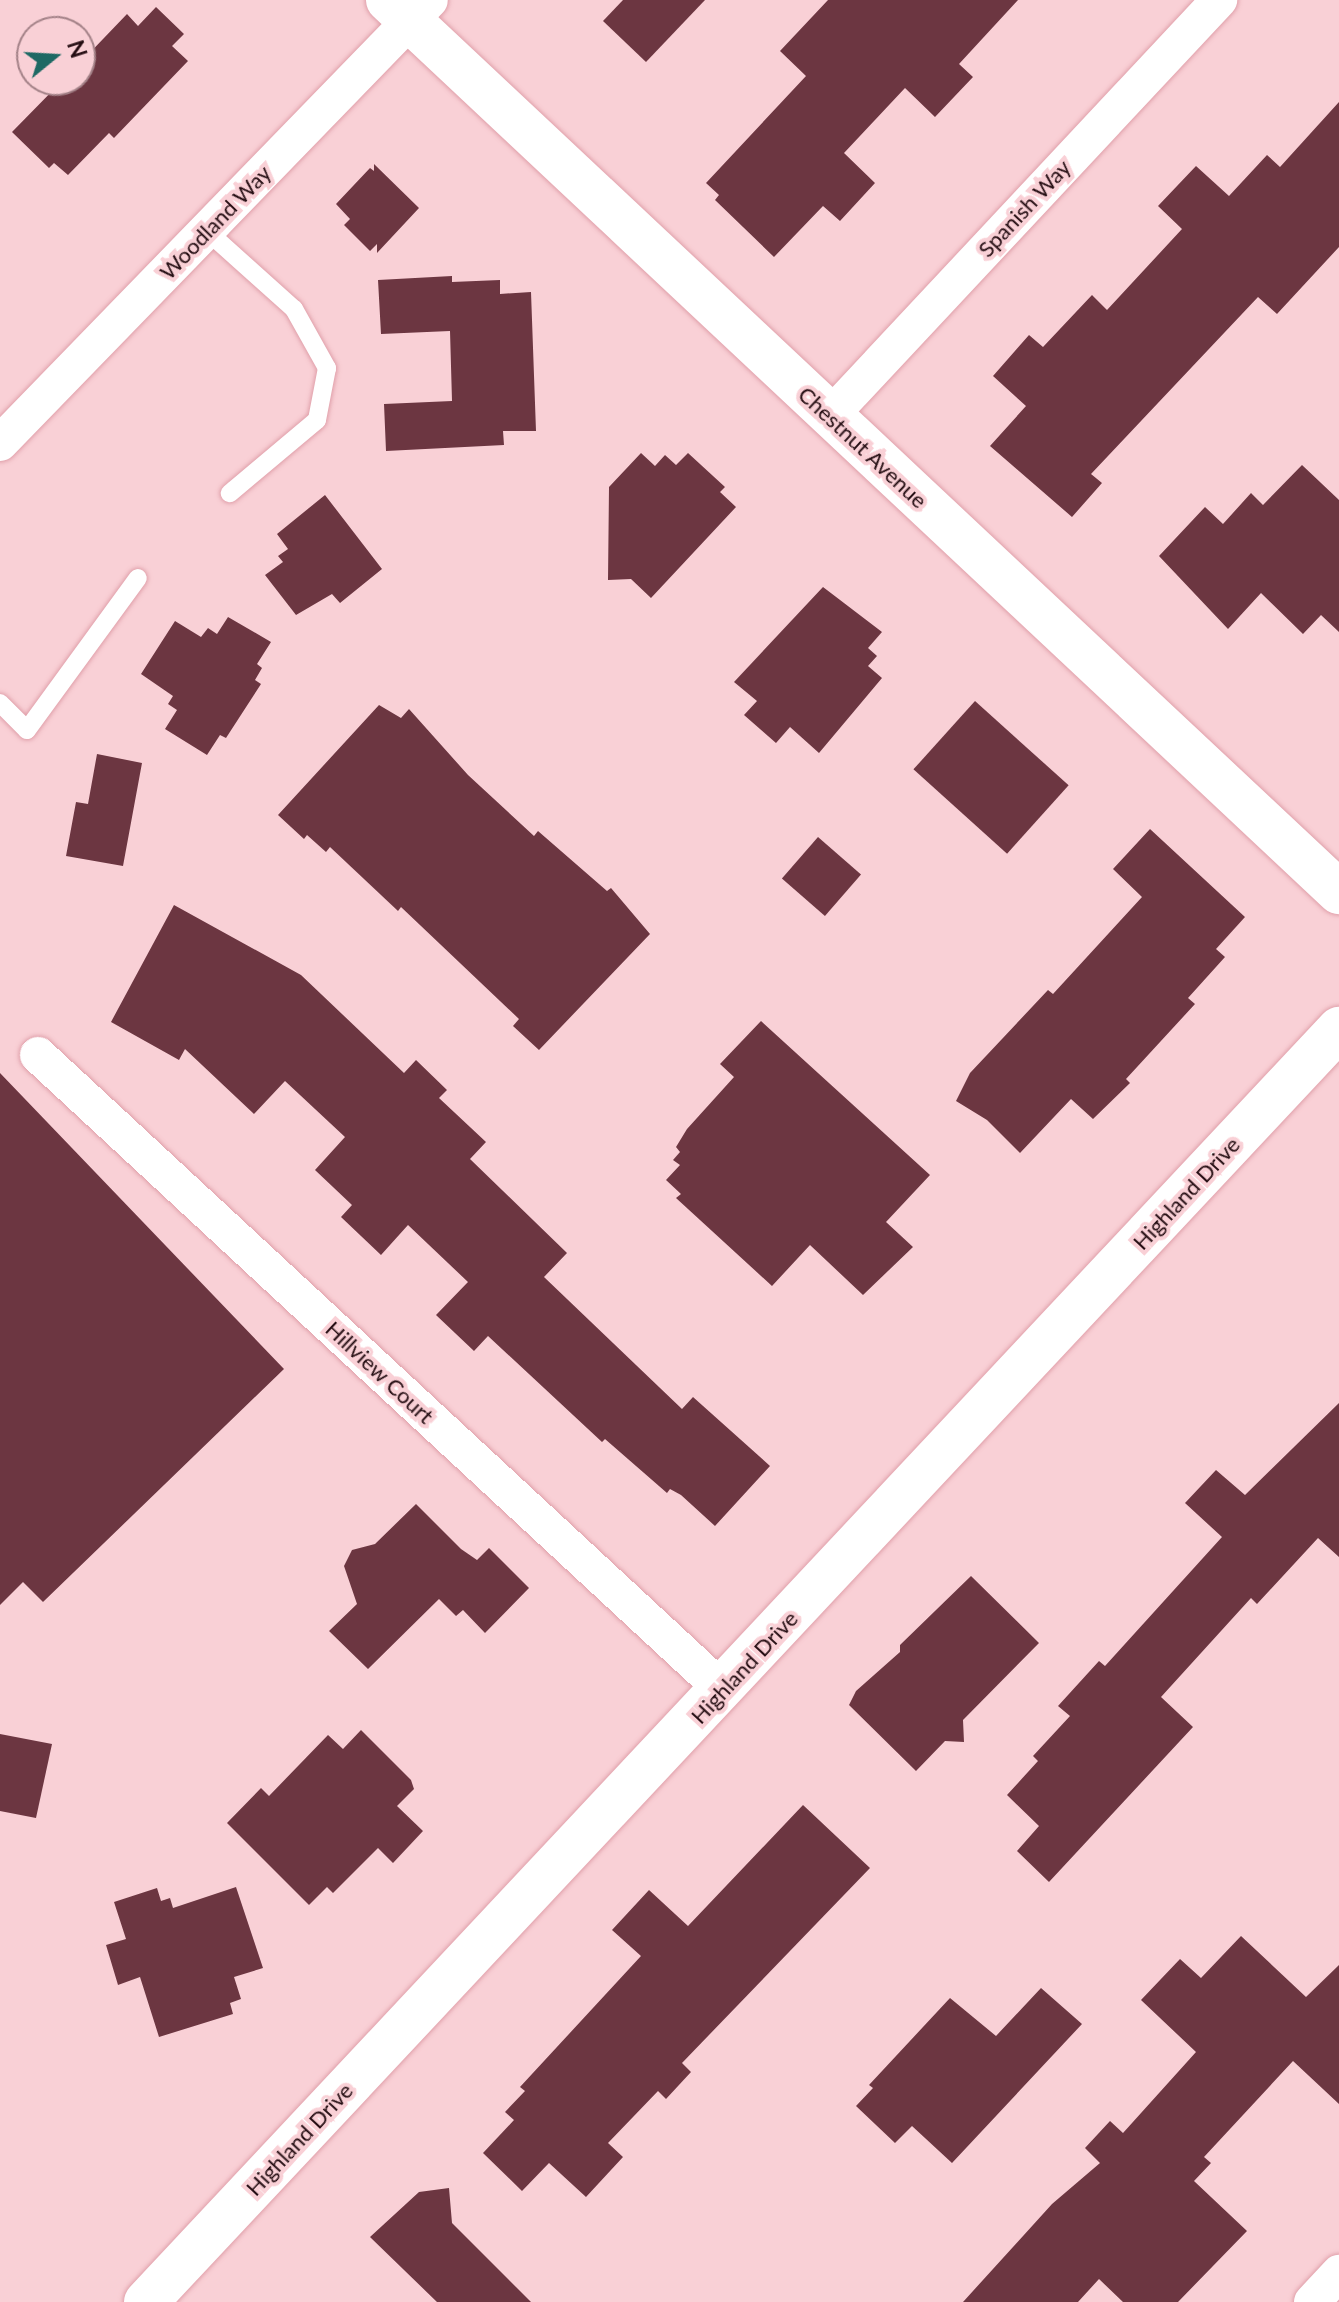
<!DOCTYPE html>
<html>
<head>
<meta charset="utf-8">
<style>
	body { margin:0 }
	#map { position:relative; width:1339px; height:2302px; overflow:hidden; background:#f9d0d6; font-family:Lato,sans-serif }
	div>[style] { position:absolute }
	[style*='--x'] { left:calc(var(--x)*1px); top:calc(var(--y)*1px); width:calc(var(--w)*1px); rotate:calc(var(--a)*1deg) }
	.building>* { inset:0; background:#6c3641; transform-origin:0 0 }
	.roads { filter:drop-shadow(0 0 2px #e0a0aa) drop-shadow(0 0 2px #e0a0aa) }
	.service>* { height:18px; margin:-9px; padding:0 9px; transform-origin:9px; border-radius:9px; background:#fff }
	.minor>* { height:36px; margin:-18px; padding:0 18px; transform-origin:18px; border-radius:18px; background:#fff }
	.tertiary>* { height:44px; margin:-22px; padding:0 22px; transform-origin:22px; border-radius:22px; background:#fff }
	.secondary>* { height:44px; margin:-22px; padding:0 22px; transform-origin:22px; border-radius:22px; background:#fff }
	span { translate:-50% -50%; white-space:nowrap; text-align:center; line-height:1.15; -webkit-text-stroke:8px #f9d0d6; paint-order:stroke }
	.street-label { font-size:22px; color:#240d12 }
	.north { position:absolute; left:16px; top:16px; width:80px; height:80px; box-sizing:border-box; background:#f9d0d6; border:2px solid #a48288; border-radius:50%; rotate:72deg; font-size:22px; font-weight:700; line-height:32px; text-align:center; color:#240d12 }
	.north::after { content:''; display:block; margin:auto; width:28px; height:36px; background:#1e6964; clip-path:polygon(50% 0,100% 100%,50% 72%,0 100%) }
</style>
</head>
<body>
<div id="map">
	<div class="building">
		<i style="clip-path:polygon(623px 0,705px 0,646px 62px,603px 21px)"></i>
		<i style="clip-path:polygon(828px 0,1018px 0,959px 64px,973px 77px,935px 117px,905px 88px,844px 153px,875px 183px,840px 221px,823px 206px,774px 257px,715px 200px,719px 195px,706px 183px,806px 76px,780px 51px)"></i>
		<i style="clip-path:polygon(156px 7px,184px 34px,172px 46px,188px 61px,114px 138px,109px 133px,68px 175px,54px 163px,49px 168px,12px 132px,63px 80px,80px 80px,80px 63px,127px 14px,138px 26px)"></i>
		<i style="clip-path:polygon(1339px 102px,1339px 247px,1277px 314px,1258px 297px,1091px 474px,1102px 483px,1072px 517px,990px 446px,1026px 406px,993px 376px,1029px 335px,1043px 347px,1092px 295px,1107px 310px,1182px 229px,1158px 206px,1196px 166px,1229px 196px,1267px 155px,1280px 167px)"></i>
		<i style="clip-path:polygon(374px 164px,419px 208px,377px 253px,377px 244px,370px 251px,344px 225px,350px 219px,336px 204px,370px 168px,374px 171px)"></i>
		<i style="clip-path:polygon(452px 276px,452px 282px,500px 280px,500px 294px,531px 292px,536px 431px,503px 431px,504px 445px,386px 451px,384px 404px,452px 401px,450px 331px,381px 334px,378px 280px)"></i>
		<i style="clip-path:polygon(641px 453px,655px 466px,665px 455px,676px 465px,688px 453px,725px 487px,720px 492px,736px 507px,651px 598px,631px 579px,608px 580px,609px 487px)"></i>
		<i style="clip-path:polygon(1302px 465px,1339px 500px,1339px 632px,1321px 615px,1303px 634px,1261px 593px,1228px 629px,1159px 556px,1205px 507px,1223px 524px,1251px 493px,1263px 505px)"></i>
		<i style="clip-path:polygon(325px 495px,382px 569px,340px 603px,332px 594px,296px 615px,265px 575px,283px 562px,278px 556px,288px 549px,277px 534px)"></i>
		<i style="clip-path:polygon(823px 587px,882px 632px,868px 648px,877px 656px,868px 666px,882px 678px,819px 753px,790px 727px,776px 743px,744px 715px,757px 701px,734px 682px)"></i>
		<i style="clip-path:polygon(228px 617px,271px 642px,257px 664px,262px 668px,255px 680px,261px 684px,226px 738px,220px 735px,207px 755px,165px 729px,177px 710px,168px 704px,173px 696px,141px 674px,175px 621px,201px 637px,208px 628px,217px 634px)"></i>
		<i style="left:975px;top:701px;width:126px;height:92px;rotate:42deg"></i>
		<i style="clip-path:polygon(379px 705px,401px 718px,409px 709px,468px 775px,534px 836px,538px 831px,607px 891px,611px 888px,650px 934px,539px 1050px,513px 1026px,519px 1019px,401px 907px,398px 911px,330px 847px,326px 852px,307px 835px,304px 839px,278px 815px)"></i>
		<i style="clip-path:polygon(97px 754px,142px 763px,123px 866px,66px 856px,76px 802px,88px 804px)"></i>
		<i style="clip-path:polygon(1150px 829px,1245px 917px,1216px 949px,1225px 957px,1188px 998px,1195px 1004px,1126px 1079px,1130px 1083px,1093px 1119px,1071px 1099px,1020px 1153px,987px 1120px,956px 1101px,970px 1073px,1048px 990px,1053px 994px,1142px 897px,1113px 869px)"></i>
		<i style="left:818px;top:837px;width:57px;height:55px;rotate:41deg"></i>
		<i style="clip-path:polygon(174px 905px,301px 975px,404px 1073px,416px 1060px,447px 1090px,439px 1098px,486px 1142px,470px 1159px,567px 1253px,544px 1277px,682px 1409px,693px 1397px,770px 1466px,715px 1526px,681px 1495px,670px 1489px,667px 1493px,605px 1439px,602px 1442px,488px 1336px,474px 1351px,436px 1315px,468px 1282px,408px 1225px,381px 1255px,341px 1217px,352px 1205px,315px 1170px,345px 1137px,285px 1081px,254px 1114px,185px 1049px,179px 1060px,111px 1022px)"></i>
		<i style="clip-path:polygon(761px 1021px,930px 1175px,886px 1222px,913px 1247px,863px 1295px,810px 1245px,772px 1286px,676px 1198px,681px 1194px,666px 1180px,680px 1165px,673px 1160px,680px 1152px,676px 1147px,687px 1129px,734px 1077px,720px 1064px)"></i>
		<i style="clip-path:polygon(0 1073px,284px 1369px,43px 1602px,23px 1582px,0 1605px)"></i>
		<i style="clip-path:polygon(1339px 1403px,1339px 1557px,1318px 1538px,1257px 1604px,1251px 1598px,1161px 1697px,1193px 1727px,1049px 1882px,1017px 1851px,1039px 1826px,1007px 1795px,1038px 1761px,1033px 1756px,1070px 1716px,1058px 1706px,1099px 1661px,1105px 1666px,1222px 1537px,1185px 1503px,1216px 1470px,1245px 1495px)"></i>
		<i style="clip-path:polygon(416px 1504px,461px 1549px,477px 1560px,489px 1548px,529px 1588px,485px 1633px,463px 1610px,456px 1616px,439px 1599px,368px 1669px,329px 1631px,357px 1604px,344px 1566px,352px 1550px,375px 1544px)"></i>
		<i style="clip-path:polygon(971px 1576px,1039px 1643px,963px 1720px,964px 1742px,945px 1741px,916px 1771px,849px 1705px,856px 1691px,900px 1652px,900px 1645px)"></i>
		<i style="clip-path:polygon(361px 1730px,411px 1780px,414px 1789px,397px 1806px,423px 1831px,393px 1863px,378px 1848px,333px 1893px,327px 1887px,309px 1905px,227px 1823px,261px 1788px,269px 1796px,328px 1735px,343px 1749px)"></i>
		<i style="clip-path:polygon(0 1734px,52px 1744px,36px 1818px,0 1811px)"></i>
		<i style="clip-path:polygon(803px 1805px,870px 1868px,682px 2063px,691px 2072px,666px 2099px,658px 2091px,608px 2143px,623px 2157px,586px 2197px,549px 2163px,522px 2191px,483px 2153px,514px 2120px,505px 2112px,525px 2091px,520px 2087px,641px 1956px,612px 1930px,649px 1890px,688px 1926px)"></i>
		<i style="clip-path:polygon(236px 1887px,263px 1968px,234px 1977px,241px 1999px,230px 2003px,233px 2014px,159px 2037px,140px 1977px,118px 1985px,106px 1945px,126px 1939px,114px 1902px,157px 1888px,161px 1901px,170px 1898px,173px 1908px)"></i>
		<i style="clip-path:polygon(1241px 1936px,1306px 1997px,1339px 1965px,1339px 2104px,1293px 2061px,1204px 2157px,1211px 2163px,1194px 2181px,1247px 2231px,1178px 2302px,1123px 2302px,1099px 2279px,1078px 2302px,963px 2302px,1052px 2204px,1100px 2163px,1085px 2148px,1110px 2121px,1123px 2133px,1196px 2052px,1141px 2000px,1180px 1959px,1201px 1978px)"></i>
		<i style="clip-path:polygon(1041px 1988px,1082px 2024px,952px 2163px,912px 2126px,895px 2143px,856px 2106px,873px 2088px,869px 2085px,950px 1998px,996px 2036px)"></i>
		<i style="clip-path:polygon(449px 2188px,452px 2223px,531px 2302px,437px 2302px,370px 2237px,419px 2192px)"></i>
	</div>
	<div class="roads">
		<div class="service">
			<i style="--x:207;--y:231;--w:117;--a:41.9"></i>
			<i style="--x:294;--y:309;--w:68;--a:60.8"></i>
			<i style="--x:327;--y:368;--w:53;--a:100.9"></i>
			<i style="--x:317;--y:420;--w:114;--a:140"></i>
			<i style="--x:0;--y:703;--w:38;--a:45"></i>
			<i style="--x:27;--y:730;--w:188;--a:-53.9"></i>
		</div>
		<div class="minor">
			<i style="--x:830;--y:416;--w:570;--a:-46.92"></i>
			<i style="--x:0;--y:443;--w:617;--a:-45.85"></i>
			<i style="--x:38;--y:1055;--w:933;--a:42.83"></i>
			<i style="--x:1312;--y:2302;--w:40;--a:-47"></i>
		</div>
		<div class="tertiary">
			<i style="--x:146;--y:2302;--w:1745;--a:-46.86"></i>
		</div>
		<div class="secondary">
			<i style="--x:388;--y:0;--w:1304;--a:43.17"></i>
		</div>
	</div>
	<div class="street-label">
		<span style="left:1024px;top:208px;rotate:-47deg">Spanish Way</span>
		<span style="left:215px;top:222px;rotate:-46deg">Woodland Way</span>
		<span style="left:863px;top:447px;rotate:43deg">Chestnut Avenue</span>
		<span style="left:1186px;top:1193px;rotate:-47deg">Highland Drive</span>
		<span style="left:380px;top:1372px;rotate:43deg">Hillview Court</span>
		<span style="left:744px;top:1667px;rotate:-47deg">Highland Drive</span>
		<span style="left:299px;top:2139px;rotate:-47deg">Highland Drive</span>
	</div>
	<div class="north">N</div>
</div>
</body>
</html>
